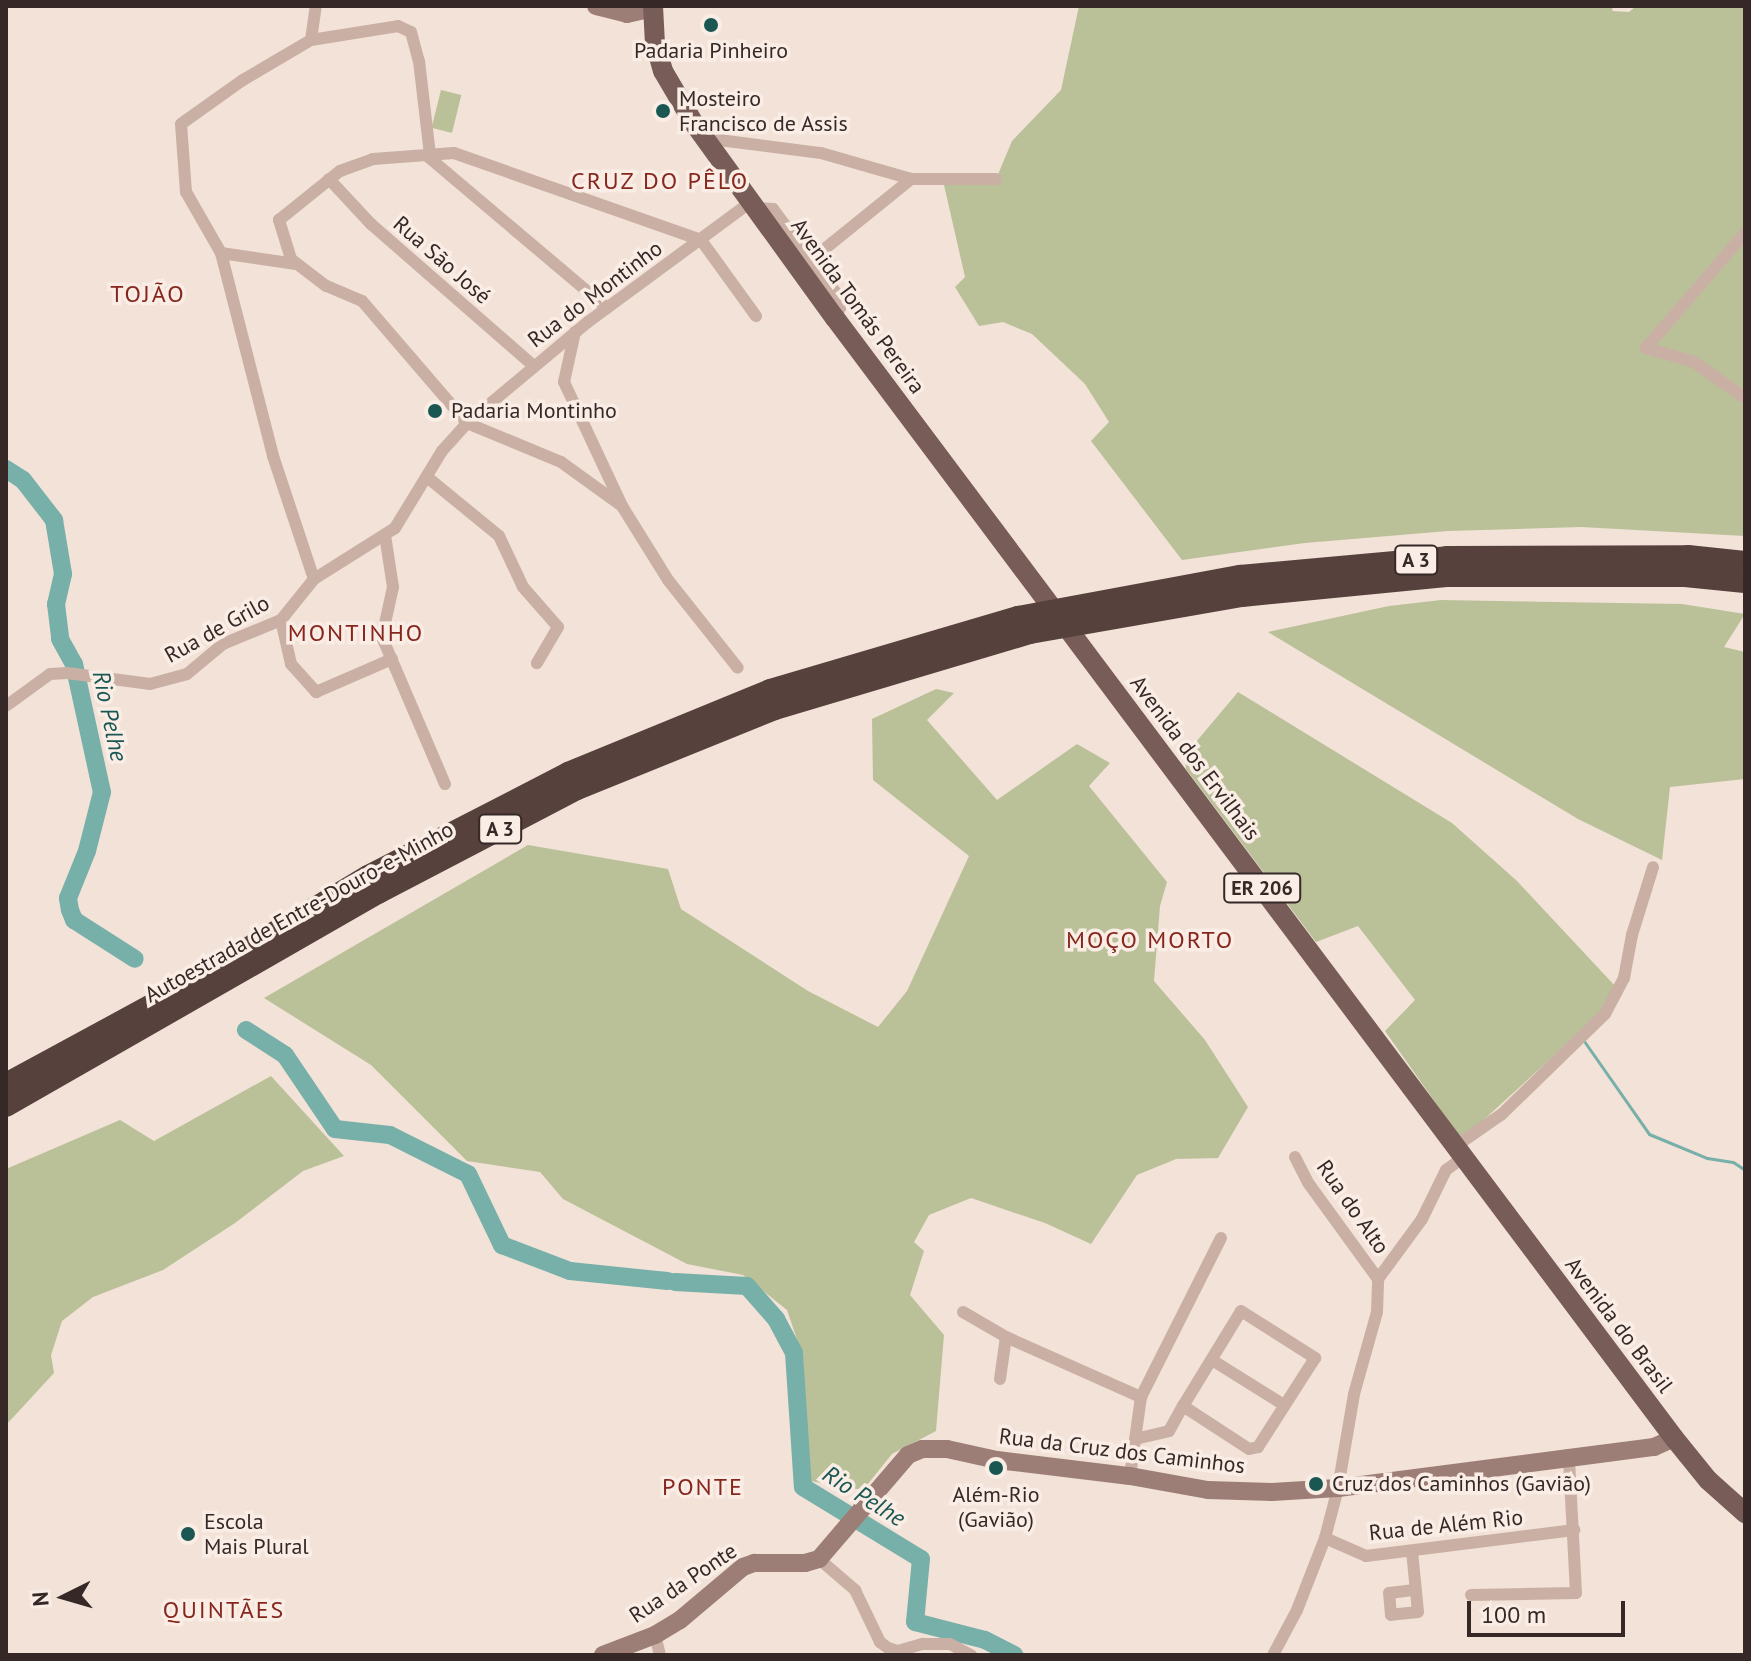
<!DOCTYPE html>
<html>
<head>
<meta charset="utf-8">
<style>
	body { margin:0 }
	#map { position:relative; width:1751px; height:1661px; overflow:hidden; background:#f2e2d8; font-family:"PT Sans",sans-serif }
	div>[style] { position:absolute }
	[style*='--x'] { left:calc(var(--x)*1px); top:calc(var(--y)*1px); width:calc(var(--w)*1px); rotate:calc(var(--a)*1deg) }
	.green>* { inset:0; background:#bac198; transform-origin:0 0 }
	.stream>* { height:3px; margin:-1.5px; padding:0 1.5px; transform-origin:1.5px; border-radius:1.5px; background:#77afa9 }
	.river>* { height:18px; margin:-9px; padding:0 9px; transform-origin:9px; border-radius:9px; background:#77afa9 }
	.street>* { height:12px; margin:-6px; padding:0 6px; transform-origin:6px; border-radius:6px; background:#cab0a4 }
	.secondary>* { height:18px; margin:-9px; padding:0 9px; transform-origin:9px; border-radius:9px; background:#9d7e76 }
	.primary>* { height:20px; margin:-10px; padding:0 10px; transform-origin:10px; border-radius:10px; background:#785c57 }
	.highway>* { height:22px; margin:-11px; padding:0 11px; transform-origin:11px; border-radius:11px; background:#56413d }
	.dots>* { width:22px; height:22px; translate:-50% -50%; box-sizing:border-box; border:4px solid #f9ede5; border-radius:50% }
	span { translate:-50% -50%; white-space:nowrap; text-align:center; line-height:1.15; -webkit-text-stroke:7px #f9ede5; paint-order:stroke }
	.shield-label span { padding:2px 6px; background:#f9ede5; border:2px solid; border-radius:6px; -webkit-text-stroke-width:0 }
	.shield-label { font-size:20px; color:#352826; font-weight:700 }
	.poi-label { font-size:22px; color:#352826 }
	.left { translate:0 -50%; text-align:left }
	.street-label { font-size:22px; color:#352826 }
	.neighbourhood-label { font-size:24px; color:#86261d; letter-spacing:2px }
	.water-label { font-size:24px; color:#1b5752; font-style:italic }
	.frame { position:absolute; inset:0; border:8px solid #352826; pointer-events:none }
	.north { position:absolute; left:24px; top:1557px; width:80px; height:80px; -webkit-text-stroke:6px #f9ede5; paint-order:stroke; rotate:265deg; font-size:22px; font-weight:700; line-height:32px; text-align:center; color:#352826 }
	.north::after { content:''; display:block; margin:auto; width:28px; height:36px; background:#352826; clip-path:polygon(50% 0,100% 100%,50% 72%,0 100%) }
	.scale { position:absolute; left:1467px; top:1601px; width:158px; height:36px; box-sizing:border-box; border:4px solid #352826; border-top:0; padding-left:10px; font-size:24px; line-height:28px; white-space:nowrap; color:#352826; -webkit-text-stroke:6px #f9ede5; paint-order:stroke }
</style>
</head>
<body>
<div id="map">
	<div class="green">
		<i style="clip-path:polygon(1079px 6px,1613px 6px,1612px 11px,1629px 12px,1636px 6px,1745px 6px,1745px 536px,1581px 527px,1448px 531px,1305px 543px,1182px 560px,1091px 441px,1109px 422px,1085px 384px,1032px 334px,1003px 322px,979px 326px,955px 287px,965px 277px,944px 185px,994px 184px,1012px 141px,1061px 90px)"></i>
		<i style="left:441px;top:90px;width:21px;height:39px;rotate:14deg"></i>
		<i style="clip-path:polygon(1441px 600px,1682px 604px,1745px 614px,1724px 647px,1745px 652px,1745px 779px,1670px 787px,1662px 860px,1578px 819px,1268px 632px,1389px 606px)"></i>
		<i style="clip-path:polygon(936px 689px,954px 693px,927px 720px,997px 800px,1077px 744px,1110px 763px,1089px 786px,1167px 882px,1160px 906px,1154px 981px,1205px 1040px,1248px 1107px,1218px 1158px,1176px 1159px,1137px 1175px,1091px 1244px,1045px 1223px,971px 1198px,929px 1215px,914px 1242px,924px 1251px,910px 1295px,944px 1335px,936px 1431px,892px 1454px,863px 1490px,810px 1481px,803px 1357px,787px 1310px,743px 1275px,687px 1264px,563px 1199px,540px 1172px,467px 1161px,371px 1065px,264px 998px,528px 845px,668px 869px,681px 909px,808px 991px,878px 1027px,907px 991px,969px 856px,873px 780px,872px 719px)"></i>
		<i style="clip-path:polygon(1238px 692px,1452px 823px,1517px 881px,1616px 987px,1604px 1010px,1467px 1135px,1459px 1136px,1385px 1031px,1415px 1000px,1358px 926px,1316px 942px,1186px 769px,1185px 755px)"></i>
		<i style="clip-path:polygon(271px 1076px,344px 1156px,303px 1171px,235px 1223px,163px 1270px,93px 1297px,62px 1321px,51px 1355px,54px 1373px,6px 1425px,6px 1169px,120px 1120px,154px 1141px)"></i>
	</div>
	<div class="stream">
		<i style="--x:1584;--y:1041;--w:113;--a:55"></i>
		<i style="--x:1649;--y:1134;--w:63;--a:22.5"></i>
		<i style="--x:1707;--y:1158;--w:26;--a:9"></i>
		<i style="--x:1733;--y:1162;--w:14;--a:34"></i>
	</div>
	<div class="river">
		<i style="--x:6;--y:469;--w:20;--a:33"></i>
		<i style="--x:23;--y:480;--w:51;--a:52.2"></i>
		<i style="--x:54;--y:520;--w:55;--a:80.5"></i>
		<i style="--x:63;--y:574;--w:31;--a:103"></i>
		<i style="--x:56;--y:604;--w:35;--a:83"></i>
		<i style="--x:60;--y:639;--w:29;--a:61"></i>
		<i style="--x:74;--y:664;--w:131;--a:77.7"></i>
		<i style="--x:102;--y:792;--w:61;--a:104.3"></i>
		<i style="--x:87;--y:851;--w:51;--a:112"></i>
		<i style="--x:68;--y:898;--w:12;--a:81"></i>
		<i style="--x:70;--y:910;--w:11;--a:68"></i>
		<i style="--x:74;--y:920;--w:72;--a:32.6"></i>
		<i style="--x:246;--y:1030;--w:46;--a:32.7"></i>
		<i style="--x:285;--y:1055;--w:89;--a:56"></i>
		<i style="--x:335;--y:1129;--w:55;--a:6.2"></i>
		<i style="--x:390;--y:1135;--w:87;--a:26.6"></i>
		<i style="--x:468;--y:1174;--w:79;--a:64.4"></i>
		<i style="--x:502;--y:1245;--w:73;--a:20.9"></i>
		<i style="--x:570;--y:1271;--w:98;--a:5.9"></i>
		<i style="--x:675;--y:1282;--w:72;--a:3.2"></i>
		<i style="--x:747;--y:1286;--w:44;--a:48.7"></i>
		<i style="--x:776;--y:1319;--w:38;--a:62"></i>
		<i style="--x:794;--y:1353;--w:134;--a:86.2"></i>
		<i style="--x:803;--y:1487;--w:138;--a:31.4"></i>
		<i style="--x:921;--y:1559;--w:63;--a:95.4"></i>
		<i style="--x:915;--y:1622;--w:72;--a:14.4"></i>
		<i style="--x:985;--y:1640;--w:33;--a:27"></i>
	</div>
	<div class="street">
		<i style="--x:311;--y:40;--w:88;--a:-9.1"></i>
		<i style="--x:398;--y:26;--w:14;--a:25"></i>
		<i style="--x:411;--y:32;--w:30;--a:75"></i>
		<i style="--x:419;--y:61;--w:95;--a:83.3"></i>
		<i style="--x:710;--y:146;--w:11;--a:-34"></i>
		<i style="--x:719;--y:140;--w:103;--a:7.3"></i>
		<i style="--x:821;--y:153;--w:94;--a:16.1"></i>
		<i style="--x:426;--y:155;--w:237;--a:40.2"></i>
		<i style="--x:329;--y:179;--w:62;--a:47"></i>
		<i style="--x:371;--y:224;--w:216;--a:41.1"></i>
		<i style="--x:756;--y:208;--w:17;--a:3"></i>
		<i style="--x:773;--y:209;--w:110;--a:53.1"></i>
		<i style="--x:839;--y:297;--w:11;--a:85"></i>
		<i style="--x:840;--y:308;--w:11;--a:117"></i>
		<i style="--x:1745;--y:233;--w:152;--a:130.7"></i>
		<i style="--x:1646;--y:348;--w:50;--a:16.3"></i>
		<i style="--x:1694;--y:362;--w:62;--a:35.2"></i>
		<i style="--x:221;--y:253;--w:210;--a:75.6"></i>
		<i style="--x:273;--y:456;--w:130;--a:71.6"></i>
		<i style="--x:811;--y:260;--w:129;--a:-39"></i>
		<i style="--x:911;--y:179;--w:85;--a:0"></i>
		<i style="--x:296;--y:264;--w:76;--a:-171.7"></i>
		<i style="--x:221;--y:253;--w:70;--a:-119.8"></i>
		<i style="--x:186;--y:192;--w:68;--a:-94.2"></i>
		<i style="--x:181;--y:124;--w:76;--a:-35.4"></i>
		<i style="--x:243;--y:80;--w:79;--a:-30.5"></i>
		<i style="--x:311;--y:40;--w:34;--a:-82"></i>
		<i style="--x:575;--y:332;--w:51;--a:102.4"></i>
		<i style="--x:564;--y:382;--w:137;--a:64.9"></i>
		<i style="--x:622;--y:506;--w:87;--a:58.1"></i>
		<i style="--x:668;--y:580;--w:112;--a:51.5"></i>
		<i style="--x:427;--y:477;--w:93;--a:39.3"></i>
		<i style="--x:499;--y:536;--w:56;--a:64.8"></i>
		<i style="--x:523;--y:587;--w:53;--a:48.8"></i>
		<i style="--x:558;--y:627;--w:42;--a:120.3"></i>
		<i style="--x:622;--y:506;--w:75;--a:-144.2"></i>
		<i style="--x:561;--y:462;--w:102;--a:-157.5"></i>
		<i style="--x:467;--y:423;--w:161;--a:-130.7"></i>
		<i style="--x:362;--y:301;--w:39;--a:-157"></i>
		<i style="--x:326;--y:286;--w:44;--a:-142.4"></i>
		<i style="--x:291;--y:259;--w:41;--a:-107.1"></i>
		<i style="--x:279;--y:220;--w:78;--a:-38.8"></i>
		<i style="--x:340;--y:171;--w:35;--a:-20"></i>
		<i style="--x:373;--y:159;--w:81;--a:-4.2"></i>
		<i style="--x:454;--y:153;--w:262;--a:19.4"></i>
		<i style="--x:701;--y:240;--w:94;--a:54.1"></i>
		<i style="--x:385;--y:535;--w:53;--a:81.3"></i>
		<i style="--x:393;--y:587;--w:51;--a:102.4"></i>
		<i style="--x:382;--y:637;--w:160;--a:66.8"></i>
		<i style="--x:281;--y:620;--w:45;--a:77.2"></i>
		<i style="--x:291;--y:664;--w:38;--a:48"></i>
		<i style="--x:316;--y:692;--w:83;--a:-23.5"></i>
		<i style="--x:6;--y:706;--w:54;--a:-36"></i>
		<i style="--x:50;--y:674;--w:17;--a:-3"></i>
		<i style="--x:67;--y:673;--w:84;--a:7.5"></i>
		<i style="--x:150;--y:684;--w:38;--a:-15"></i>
		<i style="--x:187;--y:674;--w:47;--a:-39.8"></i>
		<i style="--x:223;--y:644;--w:63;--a:-22.5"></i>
		<i style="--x:281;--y:620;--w:53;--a:-51.2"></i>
		<i style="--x:314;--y:579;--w:96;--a:-32.2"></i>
		<i style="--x:395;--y:528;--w:90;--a:-58.6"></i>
		<i style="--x:442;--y:451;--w:38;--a:-48"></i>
		<i style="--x:467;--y:423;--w:158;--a:-39.9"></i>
		<i style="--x:588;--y:322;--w:202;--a:-36.4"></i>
		<i style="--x:1456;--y:1146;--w:56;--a:-34.8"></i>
		<i style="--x:1502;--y:1114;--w:144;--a:-44.2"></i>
		<i style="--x:1605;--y:1014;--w:41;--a:-62.2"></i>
		<i style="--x:1624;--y:978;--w:44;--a:-79.5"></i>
		<i style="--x:1632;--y:935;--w:71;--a:-72.8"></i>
		<i style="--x:1295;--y:1157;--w:30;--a:63"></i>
		<i style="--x:1309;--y:1184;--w:117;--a:54"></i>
		<i style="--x:963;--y:1312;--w:50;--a:30.2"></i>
		<i style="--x:1006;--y:1337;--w:148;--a:24"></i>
		<i style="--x:1212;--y:1360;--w:85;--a:32"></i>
		<i style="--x:1000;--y:1379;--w:42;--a:-81.9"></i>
		<i style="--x:1135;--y:1439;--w:35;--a:-13"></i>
		<i style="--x:1169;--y:1431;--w:29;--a:-61"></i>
		<i style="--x:1183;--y:1406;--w:111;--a:-58.6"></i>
		<i style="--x:1241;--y:1311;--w:88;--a:32.4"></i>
		<i style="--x:1315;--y:1358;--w:106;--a:122.6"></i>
		<i style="--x:1258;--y:1447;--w:9;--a:167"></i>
		<i style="--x:1249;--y:1449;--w:79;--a:-146.9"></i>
		<i style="--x:1130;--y:1476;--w:80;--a:-82.1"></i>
		<i style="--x:1141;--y:1397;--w:178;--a:-63.3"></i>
		<i style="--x:1325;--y:1538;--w:45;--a:23.7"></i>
		<i style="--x:1366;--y:1556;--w:210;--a:-7.1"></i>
		<i style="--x:1412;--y:1551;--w:61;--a:84.4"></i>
		<i style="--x:1418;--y:1612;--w:27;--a:174"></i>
		<i style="--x:1391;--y:1615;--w:22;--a:-95"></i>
		<i style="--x:1389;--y:1593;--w:26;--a:-7"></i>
		<i style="--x:819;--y:1559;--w:48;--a:40.7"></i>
		<i style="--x:855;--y:1590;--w:58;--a:64.3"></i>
		<i style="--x:880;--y:1642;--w:10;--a:37"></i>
		<i style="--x:888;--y:1648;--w:10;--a:17"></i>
		<i style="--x:898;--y:1651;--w:26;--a:-16"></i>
		<i style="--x:923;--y:1644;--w:27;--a:0"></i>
		<i style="--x:950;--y:1644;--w:24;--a:28"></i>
		<i style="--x:1471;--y:1595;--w:105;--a:-1.1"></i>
		<i style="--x:1576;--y:1593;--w:135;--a:-93"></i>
		<i style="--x:655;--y:1635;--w:21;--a:76"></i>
		<i style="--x:1273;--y:1655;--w:51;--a:-61.9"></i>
		<i style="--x:1297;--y:1610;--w:77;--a:-68.7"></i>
		<i style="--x:1325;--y:1538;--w:52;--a:-75.4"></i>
		<i style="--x:1338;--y:1488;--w:95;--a:-80.3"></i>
		<i style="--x:1354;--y:1394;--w:85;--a:-74.3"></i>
		<i style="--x:1377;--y:1312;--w:33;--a:-88"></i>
		<i style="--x:1378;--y:1279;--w:74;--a:-53.7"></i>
		<i style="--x:1422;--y:1219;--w:55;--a:-63.9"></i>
		<i style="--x:1446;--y:1170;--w:22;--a:-36"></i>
	</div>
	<div class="secondary">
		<i style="--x:596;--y:6;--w:32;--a:14"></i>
		<i style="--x:627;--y:14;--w:27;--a:-13"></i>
		<i style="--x:603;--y:1655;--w:56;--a:-21"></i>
		<i style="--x:655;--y:1635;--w:29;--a:-31"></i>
		<i style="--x:680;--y:1620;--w:82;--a:-40.1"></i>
		<i style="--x:743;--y:1567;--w:12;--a:-20"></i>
		<i style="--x:754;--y:1563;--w:51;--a:0"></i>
		<i style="--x:805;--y:1563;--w:15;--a:-16"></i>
		<i style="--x:819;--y:1559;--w:137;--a:-49.4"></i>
		<i style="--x:908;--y:1455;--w:15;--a:-23"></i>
		<i style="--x:922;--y:1449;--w:25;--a:0"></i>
		<i style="--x:947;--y:1449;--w:51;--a:12.4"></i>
		<i style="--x:997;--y:1460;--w:134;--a:6.9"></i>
		<i style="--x:1130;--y:1476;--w:79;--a:10.2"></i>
		<i style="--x:1208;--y:1490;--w:64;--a:1.8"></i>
		<i style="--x:1272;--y:1492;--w:66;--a:-3.5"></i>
		<i style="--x:1338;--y:1488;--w:233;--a:-7.4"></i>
		<i style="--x:1569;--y:1458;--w:86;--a:-7.4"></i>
		<i style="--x:1654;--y:1447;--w:22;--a:-24"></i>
	</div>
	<div class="primary">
		<i style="--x:653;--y:6;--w:37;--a:87"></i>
		<i style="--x:655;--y:43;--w:29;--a:74"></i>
		<i style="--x:663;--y:71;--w:59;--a:59.5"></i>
		<i style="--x:693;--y:122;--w:242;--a:54.1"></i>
		<i style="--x:835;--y:318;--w:1399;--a:53.16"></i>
		<i style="--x:1674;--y:1438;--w:54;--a:51"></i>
		<i style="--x:1708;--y:1480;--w:50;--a:41.7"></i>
	</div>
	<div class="highway">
		<i style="--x:6;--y:1084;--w:187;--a:-28.5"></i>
		<i style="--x:170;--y:995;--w:231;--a:-31"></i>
		<i style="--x:368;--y:876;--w:225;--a:-27.2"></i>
		<i style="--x:568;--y:773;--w:218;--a:-22.3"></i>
		<i style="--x:770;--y:690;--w:259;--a:-16.4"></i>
		<i style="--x:1018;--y:617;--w:226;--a:-10.5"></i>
		<i style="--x:1240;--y:576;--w:208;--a:-5.2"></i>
		<i style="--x:1447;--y:557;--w:241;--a:-0.2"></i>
		<i style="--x:1688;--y:556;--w:57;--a:6"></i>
		<i style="--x:6;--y:1106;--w:429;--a:-29.8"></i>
		<i style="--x:378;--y:893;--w:225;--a:-27.6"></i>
		<i style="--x:577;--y:789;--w:214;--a:-22"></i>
		<i style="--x:775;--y:709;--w:266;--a:-16.6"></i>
		<i style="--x:1030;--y:633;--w:215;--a:-9.9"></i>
		<i style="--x:1242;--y:596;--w:205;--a:-5.6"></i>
		<i style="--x:1446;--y:576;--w:239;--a:0"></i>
		<i style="--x:1685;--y:576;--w:60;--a:5.7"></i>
	</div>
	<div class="dots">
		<i style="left:711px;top:25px;background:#1b5752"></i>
		<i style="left:663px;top:111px;background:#1b5752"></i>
		<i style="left:435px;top:411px;background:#1b5752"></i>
		<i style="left:996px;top:1468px;background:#1b5752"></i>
		<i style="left:1316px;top:1484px;background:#1b5752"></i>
		<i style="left:188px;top:1534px;background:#1b5752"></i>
	</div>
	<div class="shield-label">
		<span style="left:1416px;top:560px">A 3</span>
		<span style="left:500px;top:829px">A 3</span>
		<span style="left:1262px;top:888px">ER 206</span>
	</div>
	<div class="poi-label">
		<span style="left:711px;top:51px">Padaria Pinheiro</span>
		<span class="left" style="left:679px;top:111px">Mosteiro<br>Francisco de Assis</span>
		<span class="left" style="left:451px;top:411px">Padaria Montinho</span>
		<span class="left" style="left:1332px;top:1484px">Cruz dos Caminhos (Gavião)</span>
		<span style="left:996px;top:1507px">Além-Rio<br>(Gavião)</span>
		<span class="left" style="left:204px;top:1534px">Escola<br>Mais Plural</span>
	</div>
	<div class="street-label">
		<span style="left:442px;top:260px;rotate:41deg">Rua São José</span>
		<span style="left:595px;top:294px;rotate:-37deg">Rua do Montinho</span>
		<span style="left:858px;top:306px;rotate:54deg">Avenida Tomás Pereira</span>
		<span style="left:217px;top:629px;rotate:-29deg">Rua de Grilo</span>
		<span style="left:1195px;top:758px;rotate:53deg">Avenida dos Ervilhais</span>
		<span style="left:299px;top:912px;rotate:-29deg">Autoestrada de Entre-Douro-e-Minho</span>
		<span style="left:1353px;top:1207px;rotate:55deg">Rua do Alto</span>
		<span style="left:1619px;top:1325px;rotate:53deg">Avenida do Brasil</span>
		<span style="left:1122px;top:1451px;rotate:7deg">Rua da Cruz dos Caminhos</span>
		<span style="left:1446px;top:1525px;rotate:-6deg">Rua de Além Rio</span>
		<span style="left:683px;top:1583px;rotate:-34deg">Rua da Ponte</span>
	</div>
	<div class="neighbourhood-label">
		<span style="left:660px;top:181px">CRUZ DO PÊLO</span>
		<span style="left:148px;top:294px">TOJÃO</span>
		<span style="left:356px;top:633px">MONTINHO</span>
		<span style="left:1150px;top:940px">MOÇO MORTO</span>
		<span style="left:703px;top:1487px">PONTE</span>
		<span style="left:224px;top:1610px">QUINTÃES</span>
	</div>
	<div class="water-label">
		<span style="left:110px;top:716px;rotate:78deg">Rio Pelhe</span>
		<span style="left:864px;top:1496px;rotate:32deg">Rio Pelhe</span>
	</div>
	<div class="frame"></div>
	<div class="north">N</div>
	<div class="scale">100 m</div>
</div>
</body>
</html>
